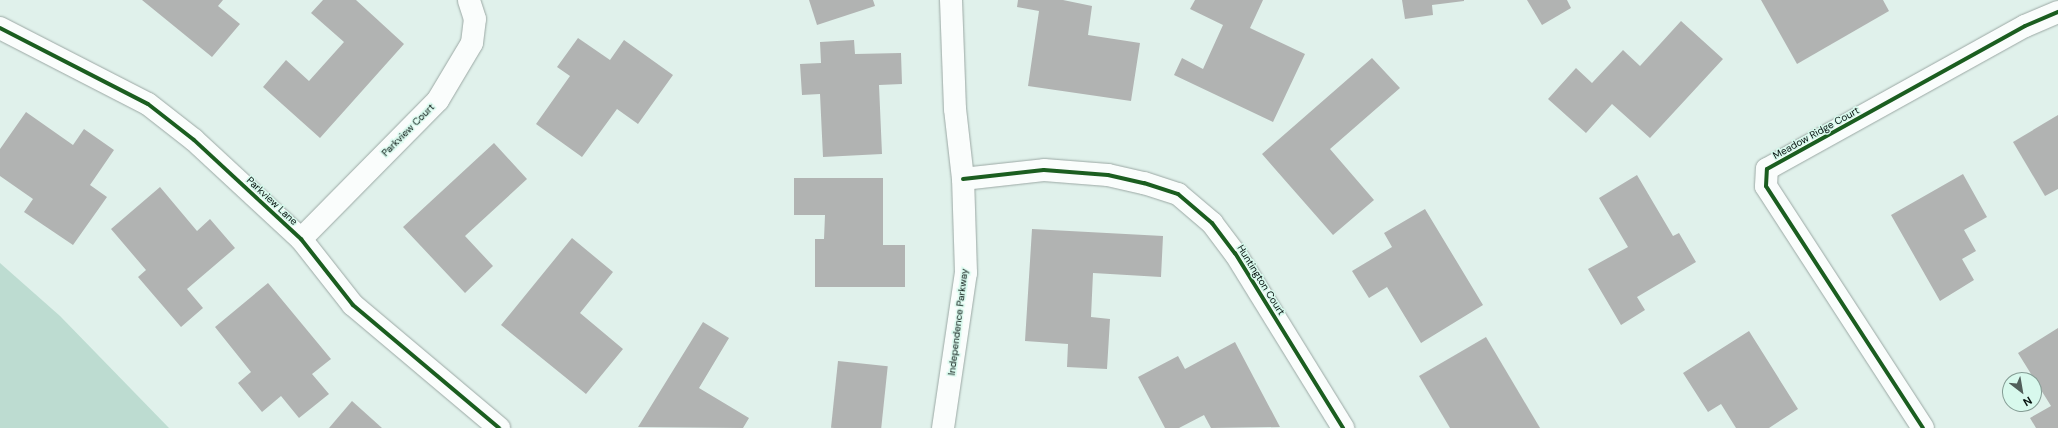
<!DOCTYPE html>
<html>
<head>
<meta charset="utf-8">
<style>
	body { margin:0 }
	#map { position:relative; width:2058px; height:428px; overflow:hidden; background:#e0f1eb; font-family:"DM Sans",sans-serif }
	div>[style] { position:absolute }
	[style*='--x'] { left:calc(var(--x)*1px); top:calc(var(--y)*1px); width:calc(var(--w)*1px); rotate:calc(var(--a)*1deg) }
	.green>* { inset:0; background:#bddcd1 }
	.building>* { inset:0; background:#b1b3b2; transform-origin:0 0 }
	.roads { filter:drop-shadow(0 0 1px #9ba8a4) drop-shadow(0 0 1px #9ba8a4) }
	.street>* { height:22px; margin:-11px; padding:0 11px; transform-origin:11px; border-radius:11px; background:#fafdfc }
	.cycleway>* { height:4px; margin:-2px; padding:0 2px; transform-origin:2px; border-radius:2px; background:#1b5e20 }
	span { translate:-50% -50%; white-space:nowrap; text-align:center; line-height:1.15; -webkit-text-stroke:3px #d8f9ed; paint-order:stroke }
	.street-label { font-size:10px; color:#06110e }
	.north { position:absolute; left:2002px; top:372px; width:40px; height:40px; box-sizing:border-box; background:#d8f9ed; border:1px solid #849c94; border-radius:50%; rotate:149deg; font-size:11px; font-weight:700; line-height:16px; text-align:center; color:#06110e }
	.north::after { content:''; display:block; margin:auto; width:14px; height:18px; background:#525f5b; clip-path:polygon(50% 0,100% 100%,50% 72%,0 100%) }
</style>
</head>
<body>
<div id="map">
	<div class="green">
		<i style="clip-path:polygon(0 263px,60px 316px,169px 428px,0 428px)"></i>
	</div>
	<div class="building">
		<i style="clip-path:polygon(142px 0,223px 0,218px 6px,240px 24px,212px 57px)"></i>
		<i style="clip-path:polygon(323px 0,356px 0,404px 44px,320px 138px,263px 87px,286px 60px,309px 81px,344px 42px,311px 13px)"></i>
		<i style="clip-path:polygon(809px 0,873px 0,875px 6px,817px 25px)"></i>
		<i style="clip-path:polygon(1018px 0,1063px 0,1092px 6px,1088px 35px,1140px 43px,1131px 101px,1028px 86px,1039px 11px,1017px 7px)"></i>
		<i style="clip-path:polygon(1195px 0,1263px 0,1250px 28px,1305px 54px,1273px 122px,1174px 75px,1182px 58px,1203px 69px,1223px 25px,1190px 9px)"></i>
		<i style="clip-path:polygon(1402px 0,1464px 0,1464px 1px,1432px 5px,1433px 15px,1405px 19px)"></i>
		<i style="clip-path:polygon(1527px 0,1567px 0,1571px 8px,1542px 25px)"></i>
		<i style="clip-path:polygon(1761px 0,1883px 0,1889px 11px,1797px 64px)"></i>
		<i style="clip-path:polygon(1681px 21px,1723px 59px,1650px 138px,1612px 104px,1586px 133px,1548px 99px,1576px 68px,1592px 83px,1623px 50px,1640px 66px)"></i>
		<i style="clip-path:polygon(578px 38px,610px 60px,624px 40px,673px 75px,638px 124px,617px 109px,582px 157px,536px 124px,570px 76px,557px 67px)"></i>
		<i style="clip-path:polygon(854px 40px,855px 54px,901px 53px,902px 84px,879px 85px,882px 154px,823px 157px,820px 94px,802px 95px,800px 64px,821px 63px,820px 42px)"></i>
		<i style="clip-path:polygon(1372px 58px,1400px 88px,1330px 149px,1374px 200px,1333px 235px,1262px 154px)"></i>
		<i style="clip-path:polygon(26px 112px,73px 145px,84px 129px,114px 150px,90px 185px,107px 197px,73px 245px,24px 212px,33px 199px,0 176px,0 149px)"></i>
		<i style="clip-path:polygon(2058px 115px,2058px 189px,2045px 196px,2013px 142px)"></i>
		<i style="clip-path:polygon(494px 143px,527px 179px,465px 236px,493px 266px,465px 293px,403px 227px)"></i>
		<i style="clip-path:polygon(1963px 174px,1987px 217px,1964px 230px,1976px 251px,1962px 259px,1974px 280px,1940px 301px,1891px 215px)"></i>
		<i style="clip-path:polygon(1637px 175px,1673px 236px,1679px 233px,1696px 262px,1637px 297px,1645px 310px,1621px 325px,1588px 269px,1628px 247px,1599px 198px)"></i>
		<i style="clip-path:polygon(794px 178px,883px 178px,883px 245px,905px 245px,905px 287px,815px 287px,815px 239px,824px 239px,825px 215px,794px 215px)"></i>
		<i style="clip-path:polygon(160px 187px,197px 231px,210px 219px,235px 248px,187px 289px,203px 308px,181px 327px,138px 277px,146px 270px,111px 229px)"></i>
		<i style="clip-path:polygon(1425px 209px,1483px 305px,1421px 343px,1387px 287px,1369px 298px,1352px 271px,1392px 247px,1384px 233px)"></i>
		<i style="clip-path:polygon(1032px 229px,1163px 236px,1161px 277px,1093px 273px,1091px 317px,1110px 319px,1107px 369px,1067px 367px,1068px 344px,1025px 341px)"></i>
		<i style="clip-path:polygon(572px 238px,613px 272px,580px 313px,623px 349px,586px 394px,501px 325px)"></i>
		<i style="clip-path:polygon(268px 283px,331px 359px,312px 374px,329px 394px,299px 418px,281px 396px,262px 412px,238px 383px,251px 372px,215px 327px)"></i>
		<i style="clip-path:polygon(703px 322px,729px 338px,699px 388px,749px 418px,743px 428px,638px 427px)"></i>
		<i style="clip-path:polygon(2058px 328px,2058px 428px,2036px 428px,2030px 418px,2051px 406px,2018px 353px)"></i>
		<i style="clip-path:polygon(1749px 331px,1798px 409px,1769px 428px,1736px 428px,1721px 404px,1708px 412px,1683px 373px)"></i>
		<i style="clip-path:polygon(1486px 337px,1540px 428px,1450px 428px,1419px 376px)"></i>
		<i style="clip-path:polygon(1235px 342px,1280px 427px,1211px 428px,1204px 415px,1179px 428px,1165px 428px,1138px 377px,1178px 356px,1185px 369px)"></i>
		<i style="left:838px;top:361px;width:50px;height:67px;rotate:6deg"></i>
		<i style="clip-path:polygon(352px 401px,382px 428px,329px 428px)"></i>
	</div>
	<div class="roads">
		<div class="street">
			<i style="--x:0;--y:28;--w:166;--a:27.2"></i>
			<i style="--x:148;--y:104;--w:58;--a:38"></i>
			<i style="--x:194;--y:140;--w:146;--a:42.8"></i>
			<i style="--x:301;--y:239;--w:84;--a:51.8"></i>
			<i style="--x:353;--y:305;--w:191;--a:40.1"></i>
			<i style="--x:963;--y:179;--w:81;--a:-6.3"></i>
			<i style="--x:1044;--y:170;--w:64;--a:4.5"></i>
			<i style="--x:1108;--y:175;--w:37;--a:13"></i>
			<i style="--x:1144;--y:183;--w:36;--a:18"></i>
			<i style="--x:1178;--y:194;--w:45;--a:40.5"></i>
			<i style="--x:1212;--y:223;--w:38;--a:53"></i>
			<i style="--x:1235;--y:253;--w:206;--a:58.3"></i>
			<i style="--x:301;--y:239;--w:195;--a:-45.4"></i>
			<i style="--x:438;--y:100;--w:66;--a:-59.2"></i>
			<i style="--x:472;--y:43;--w:24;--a:-83"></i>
			<i style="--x:475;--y:19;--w:20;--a:-108"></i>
			<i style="--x:943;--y:428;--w:157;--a:-81.6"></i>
			<i style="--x:966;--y:273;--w:94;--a:-91.8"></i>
			<i style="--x:963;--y:179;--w:70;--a:-96.5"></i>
			<i style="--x:955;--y:109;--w:109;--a:-92.1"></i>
			<i style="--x:1923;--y:428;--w:288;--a:-123"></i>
			<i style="--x:1766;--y:186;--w:17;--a:-87"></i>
			<i style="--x:1767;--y:169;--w:295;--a:-29"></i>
			<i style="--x:2025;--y:26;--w:36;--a:-23"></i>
		</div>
	</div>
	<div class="cycleway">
		<i style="--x:0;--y:28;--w:166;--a:27.2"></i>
		<i style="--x:148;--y:104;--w:58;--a:38"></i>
		<i style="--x:194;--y:140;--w:146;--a:42.8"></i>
		<i style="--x:301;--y:239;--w:84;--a:51.8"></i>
		<i style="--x:353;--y:305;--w:191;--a:40.1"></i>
		<i style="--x:963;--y:179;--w:81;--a:-6.3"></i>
		<i style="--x:1044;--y:170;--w:64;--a:4.5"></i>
		<i style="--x:1108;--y:175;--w:37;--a:13"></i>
		<i style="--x:1144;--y:183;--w:36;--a:18"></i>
		<i style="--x:1178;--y:194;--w:45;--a:40.5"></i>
		<i style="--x:1212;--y:223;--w:38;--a:53"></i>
		<i style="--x:1235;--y:253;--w:206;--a:58.3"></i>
		<i style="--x:1923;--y:428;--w:288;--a:-123"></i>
		<i style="--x:1766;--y:186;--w:17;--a:-87"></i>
		<i style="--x:1767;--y:169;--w:295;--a:-29"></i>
		<i style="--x:2025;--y:26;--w:36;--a:-23"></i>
	</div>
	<div class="street-label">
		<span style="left:408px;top:130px;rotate:-45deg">Parkview Court</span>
		<span style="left:1816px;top:133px;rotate:-29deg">Meadow Ridge Court</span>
		<span style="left:272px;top:201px;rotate:43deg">Parkview Lane</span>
		<span style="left:1261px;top:280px;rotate:58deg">Huntington Court</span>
		<span style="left:958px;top:322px;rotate:-83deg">Independence Parkway</span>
	</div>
	<div class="north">N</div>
</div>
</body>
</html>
